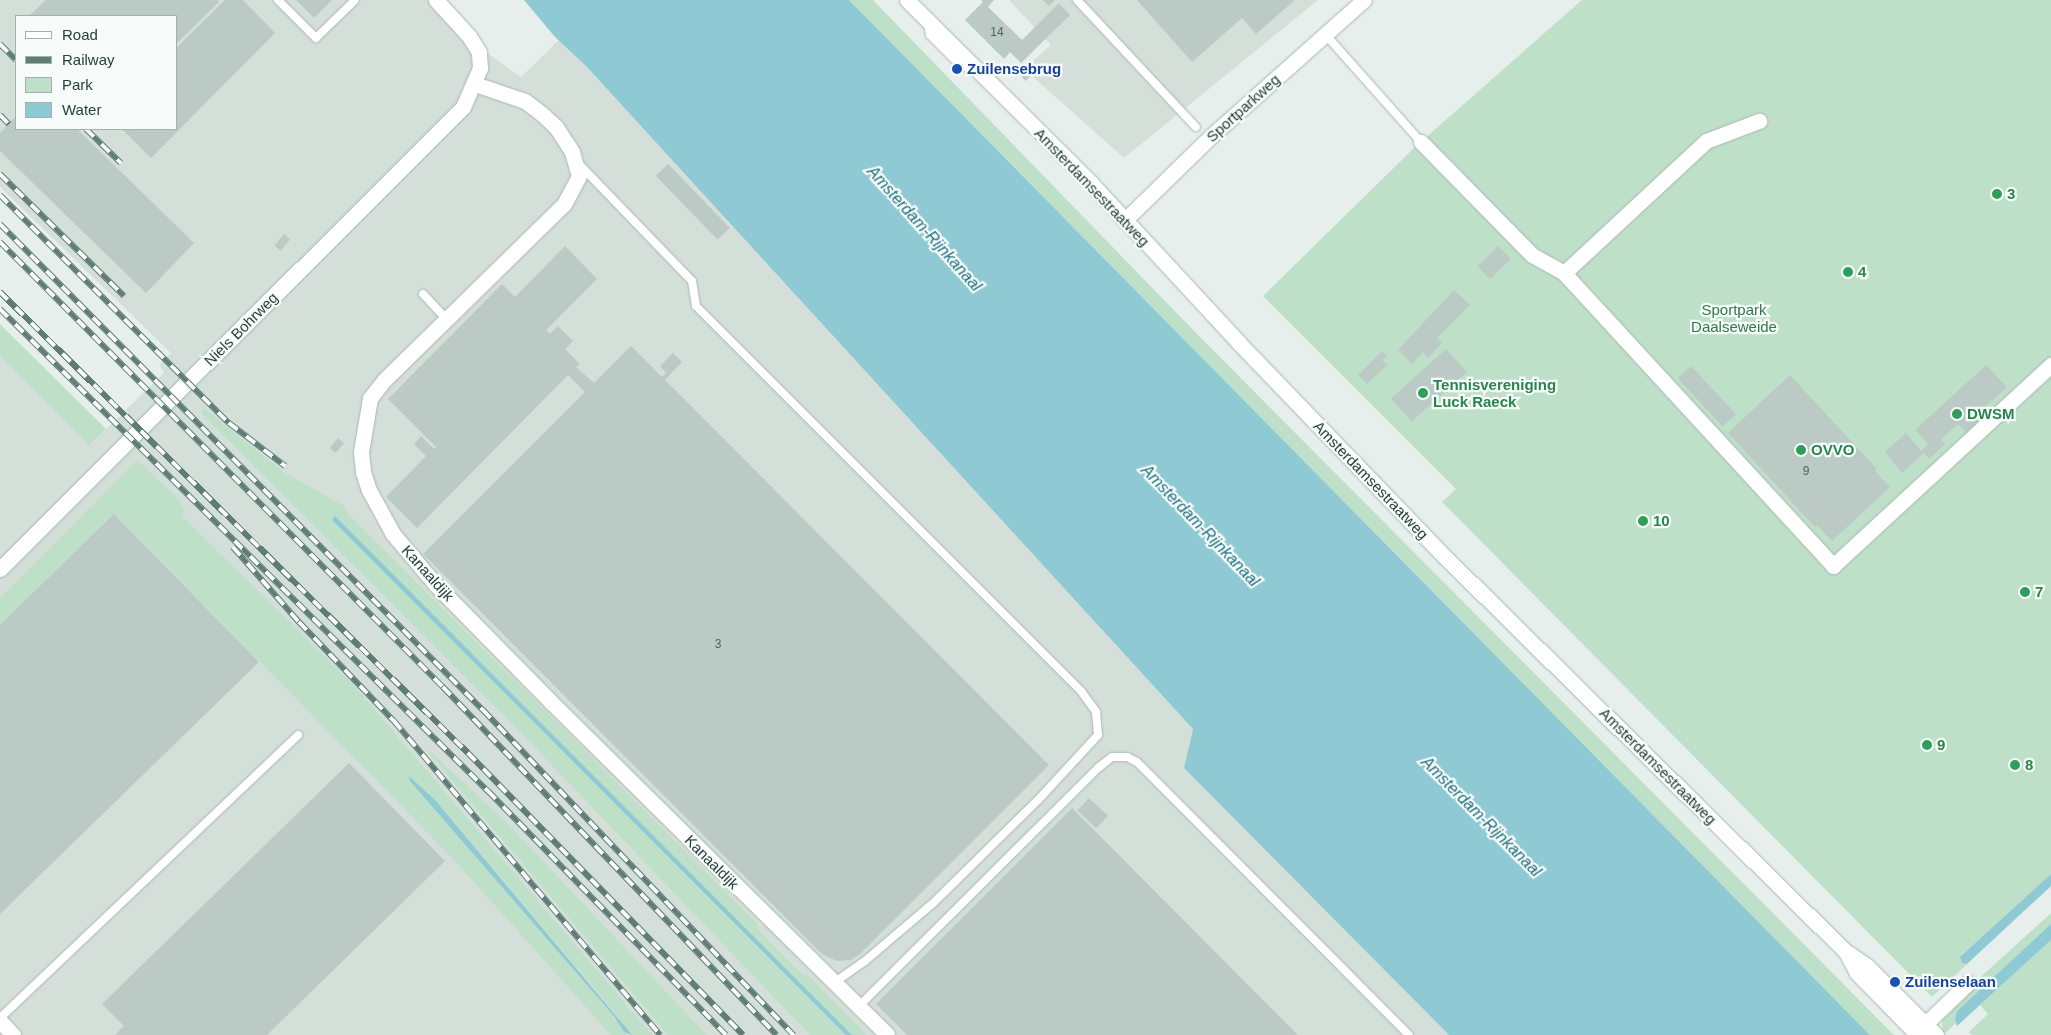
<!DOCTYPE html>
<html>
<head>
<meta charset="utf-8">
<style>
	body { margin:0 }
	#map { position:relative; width:2051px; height:1035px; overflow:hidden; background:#e6efeb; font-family:Arial,sans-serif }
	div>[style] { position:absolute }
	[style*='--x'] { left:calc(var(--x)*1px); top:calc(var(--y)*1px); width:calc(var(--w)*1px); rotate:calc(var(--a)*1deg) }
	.built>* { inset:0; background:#d4dfda }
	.green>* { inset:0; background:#bfe0c8 }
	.water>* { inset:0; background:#8ec9d4 }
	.building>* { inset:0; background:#bbcac4; transform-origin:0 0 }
	.roads { filter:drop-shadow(0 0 1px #a8b8b2) drop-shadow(0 0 1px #a8b8b2) }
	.lane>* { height:8px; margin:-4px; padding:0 4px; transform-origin:4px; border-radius:4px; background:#fff }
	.street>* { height:15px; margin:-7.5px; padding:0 7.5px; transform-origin:7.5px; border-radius:7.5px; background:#fff }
	.secondary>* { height:15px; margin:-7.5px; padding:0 7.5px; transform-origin:7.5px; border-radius:7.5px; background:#fff }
	.rail>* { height:5.5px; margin-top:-2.75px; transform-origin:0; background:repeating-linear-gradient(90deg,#f7fbf9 0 11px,#5f7d75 0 22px); box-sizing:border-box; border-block:1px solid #5f7d75 }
	.dots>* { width:14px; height:14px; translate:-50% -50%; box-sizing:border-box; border:2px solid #f7fbf9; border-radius:50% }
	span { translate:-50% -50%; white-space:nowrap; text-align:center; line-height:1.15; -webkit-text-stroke:4.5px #f7fbf9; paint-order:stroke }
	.number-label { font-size:12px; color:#4a645c }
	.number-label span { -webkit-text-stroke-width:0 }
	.transit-label { font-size:15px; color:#164399; font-weight:700 }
	.left { translate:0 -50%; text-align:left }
	.street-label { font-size:15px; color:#24423a }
	.leisure-label { font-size:15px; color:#27864d; font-weight:700 }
	.park-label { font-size:15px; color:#2d7a4b }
	.water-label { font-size:16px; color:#1c6f80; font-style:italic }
	.legend { position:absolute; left:15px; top:15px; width:162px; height:115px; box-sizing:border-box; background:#f7fbf9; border:1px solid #a3b1ad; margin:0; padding:6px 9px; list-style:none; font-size:15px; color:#24423a }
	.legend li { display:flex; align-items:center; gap:10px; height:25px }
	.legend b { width:25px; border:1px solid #a3b1ad }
</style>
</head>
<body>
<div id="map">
	<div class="built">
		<i style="clip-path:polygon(evenodd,0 0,429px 0,479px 47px,521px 77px,559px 40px,586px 66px,1193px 729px,1184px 768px,1449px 1035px,0 1035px,0 356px,89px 446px,164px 373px,159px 365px,171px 353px,0 187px,0 0,16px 16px,176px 16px,176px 129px,16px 129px,16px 16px)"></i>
		<i style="clip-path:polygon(1009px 0,1318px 0,1124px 158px,1024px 69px,1051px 45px)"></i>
	</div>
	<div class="green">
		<i style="clip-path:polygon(849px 0,873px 0,1197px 334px,1894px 1035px,1870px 1035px)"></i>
		<i style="clip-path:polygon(1582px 0,2051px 0,2051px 874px,1961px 957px,1962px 963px,1967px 964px,1932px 997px,1442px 502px,1456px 489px,1263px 296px,1414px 148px)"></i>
		<i style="clip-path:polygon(0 324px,106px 429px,89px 446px,0 356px)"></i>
		<i style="clip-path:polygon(204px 408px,285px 473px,343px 505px,349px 515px,755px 921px,759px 927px,758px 929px,770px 942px,804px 976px,807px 974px,867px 1035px,852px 1035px,336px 517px,332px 520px,846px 1035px,810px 1035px,521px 733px,201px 413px)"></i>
		<i style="clip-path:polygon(137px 460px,178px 498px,185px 510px,182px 516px,351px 682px,652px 1035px,632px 1035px,627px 1030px,616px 1014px,435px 800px,409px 776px,410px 781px,614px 1016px,627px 1035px,611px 1035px,456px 862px,115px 514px,0 625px,0 598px)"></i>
		<i style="clip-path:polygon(429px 750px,506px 822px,707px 1035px,668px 1035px,428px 752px)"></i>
		<i style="clip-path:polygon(2051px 913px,2051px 924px,1957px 1011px,1956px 1023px,1943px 1035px,1942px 1020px,1953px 1002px)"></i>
		<i style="clip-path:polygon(2051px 940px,2051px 1035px,1972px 1035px,1969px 1032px,1988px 1014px,1980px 1005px)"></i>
	</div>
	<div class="water">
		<i style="clip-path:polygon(524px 0,849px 0,1870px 1035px,1449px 1035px,1184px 768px,1193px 729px,586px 66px,555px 37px)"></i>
		<i style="clip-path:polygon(335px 516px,852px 1035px,846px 1035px,332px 520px)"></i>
		<i style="clip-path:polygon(409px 776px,435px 800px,632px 1035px,624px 1032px,614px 1016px,410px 781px)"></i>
		<i style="clip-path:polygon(2051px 874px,2051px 886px,1967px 964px,1962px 963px,1960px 957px)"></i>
		<i style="clip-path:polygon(2051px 924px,2051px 940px,1957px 1026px,1955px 1019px,1957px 1011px)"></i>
	</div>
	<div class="building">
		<i style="clip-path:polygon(46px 0,217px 0,219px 2px,176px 44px,176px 16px,29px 16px)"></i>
		<i style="clip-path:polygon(225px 0,243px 0,275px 33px,151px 158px,122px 129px,176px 129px,176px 48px)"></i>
		<i style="clip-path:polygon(296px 0,332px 0,314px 18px)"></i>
		<i style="clip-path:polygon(981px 0,994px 0,988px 7px,1022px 40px,1059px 3px,1070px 15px,1021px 63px,1010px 52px,1004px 59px,965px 20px,983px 2px)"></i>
		<i style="clip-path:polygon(1043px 0,1055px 0,1049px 6px)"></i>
		<i style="clip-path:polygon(1137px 0,1295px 0,1256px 34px,1242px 18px,1192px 62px)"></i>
		<i style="left:1025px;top:64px;width:13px;height:11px;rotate:48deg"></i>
		<i style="clip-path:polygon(16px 116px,16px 129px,77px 129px,194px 243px,146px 293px,0 151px,0 133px)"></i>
		<i style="left:668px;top:164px;width:89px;height:17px;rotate:46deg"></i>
		<i style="left:284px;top:234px;width:8px;height:15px;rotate:40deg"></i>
		<i style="clip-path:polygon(565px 246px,597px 279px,546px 330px,550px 334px,558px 326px,573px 341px,565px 349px,580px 364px,576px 367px,594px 383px,631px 346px,662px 377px,666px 373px,660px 366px,673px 353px,682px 362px,665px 380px,1049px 765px,860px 954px,851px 960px,837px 961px,822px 954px,423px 554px,585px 392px,568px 375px,417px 528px,386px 497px,426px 456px,414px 444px,421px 436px,434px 449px,436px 447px,388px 399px,502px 284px,515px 297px)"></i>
		<i style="left:1498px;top:246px;width:18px;height:29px;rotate:45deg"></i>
		<i style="clip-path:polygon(1454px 290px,1470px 305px,1437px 338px,1442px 343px,1428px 358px,1423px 352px,1412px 364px,1398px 350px)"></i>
		<i style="left:1446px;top:349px;width:31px;height:74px;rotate:48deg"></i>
		<i style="clip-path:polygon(1382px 351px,1387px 356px,1382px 360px,1387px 365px,1367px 384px,1358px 375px)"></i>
		<i style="clip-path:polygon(1986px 365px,2007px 387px,1980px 412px,1984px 416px,1966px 432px,1958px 424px,1941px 439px,1945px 444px,1929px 459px,1924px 453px,1902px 473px,1885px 452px,1906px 433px,1921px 451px,1928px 444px,1915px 430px)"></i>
		<i style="left:1691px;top:366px;width:66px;height:18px;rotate:47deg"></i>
		<i style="clip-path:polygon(1790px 375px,1877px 469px,1875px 471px,1890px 487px,1832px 541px,1817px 525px,1815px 527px,1728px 433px)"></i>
		<i style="left:338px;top:438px;width:8px;height:13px;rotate:40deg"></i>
		<i style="clip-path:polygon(114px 514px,259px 662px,0 914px,0 625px)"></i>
		<i style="clip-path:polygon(349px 763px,445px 861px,267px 1035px,115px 1035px,124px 1026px,102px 1004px)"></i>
		<i style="left:1089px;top:798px;width:26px;height:17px;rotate:43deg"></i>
		<i style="clip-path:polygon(1072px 808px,1257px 994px,1298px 1035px,907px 1035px,876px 1004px)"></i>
	</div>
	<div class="roads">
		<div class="lane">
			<i style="--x:278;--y:0;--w:54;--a:45"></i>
			<i style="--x:316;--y:38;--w:54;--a:-44.3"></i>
			<i style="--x:1077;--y:0;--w:174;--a:46.9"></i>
			<i style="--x:928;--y:23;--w:12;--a:81"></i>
			<i style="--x:930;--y:35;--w:42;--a:45"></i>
			<i style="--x:960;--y:65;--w:12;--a:20"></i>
			<i style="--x:1325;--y:34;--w:144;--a:48.4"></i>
			<i style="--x:578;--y:163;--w:164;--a:46"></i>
			<i style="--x:692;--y:281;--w:25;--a:81"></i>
			<i style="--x:696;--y:306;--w:544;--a:45"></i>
			<i style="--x:1081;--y:691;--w:26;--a:54"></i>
			<i style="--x:1096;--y:712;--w:23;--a:85"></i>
			<i style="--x:1098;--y:735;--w:88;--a:132.7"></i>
			<i style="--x:1038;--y:800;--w:148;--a:135.5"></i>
			<i style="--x:932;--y:904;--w:88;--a:139.6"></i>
			<i style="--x:865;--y:961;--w:39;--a:145"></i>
			<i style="--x:423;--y:294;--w:34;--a:47"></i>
			<i style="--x:858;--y:1007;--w:339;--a:-44.9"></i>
			<i style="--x:1098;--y:768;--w:18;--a:-38"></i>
			<i style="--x:1112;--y:757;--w:15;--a:0"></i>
			<i style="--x:1127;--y:757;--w:11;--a:27"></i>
			<i style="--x:1137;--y:762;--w:385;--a:45.1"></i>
			<i style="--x:0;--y:1018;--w:411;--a:-43.5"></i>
		</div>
		<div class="street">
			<i style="--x:475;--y:84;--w:53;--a:18.8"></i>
			<i style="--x:525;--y:101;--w:21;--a:37"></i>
			<i style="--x:542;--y:114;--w:19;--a:43"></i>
			<i style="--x:556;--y:127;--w:30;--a:57"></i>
			<i style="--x:572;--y:152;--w:25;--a:74"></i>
			<i style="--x:579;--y:176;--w:32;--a:118"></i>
			<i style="--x:564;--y:204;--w:250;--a:135.6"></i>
			<i style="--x:385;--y:379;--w:24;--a:128"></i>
			<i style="--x:370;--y:398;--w:55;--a:99.5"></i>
			<i style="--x:361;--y:452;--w:20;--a:84"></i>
			<i style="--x:363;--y:472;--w:19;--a:72"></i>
			<i style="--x:369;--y:490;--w:50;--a:61.4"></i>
			<i style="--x:393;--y:534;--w:67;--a:49.9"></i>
			<i style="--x:436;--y:585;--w:163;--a:45.5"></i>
			<i style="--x:550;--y:701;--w:474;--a:44.7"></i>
			<i style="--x:1421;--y:142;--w:158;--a:45.5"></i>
			<i style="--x:1532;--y:255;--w:37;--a:29"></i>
			<i style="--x:1564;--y:273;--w:398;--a:47.4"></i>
			<i style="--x:1833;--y:566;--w:297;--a:-42.7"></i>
			<i style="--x:1564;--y:273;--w:194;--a:-42.9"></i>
			<i style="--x:1706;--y:141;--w:57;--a:-20.7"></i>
			<i style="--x:0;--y:1021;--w:19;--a:47"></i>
			<i style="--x:1917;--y:1032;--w:71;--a:-43.9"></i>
		</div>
		<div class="secondary">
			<i style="--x:907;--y:0;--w:260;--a:44.8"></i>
			<i style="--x:1091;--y:183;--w:218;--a:47.2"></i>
			<i style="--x:1239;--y:343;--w:296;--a:46.1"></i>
			<i style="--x:1444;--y:556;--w:563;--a:44.57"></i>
			<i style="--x:1845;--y:951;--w:27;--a:34"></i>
			<i style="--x:1867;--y:966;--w:98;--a:45"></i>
			<i style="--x:1125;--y:220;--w:119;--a:-44.3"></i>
			<i style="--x:1210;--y:137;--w:206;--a:-41.7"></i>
			<i style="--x:0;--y:569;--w:654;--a:-44.94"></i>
			<i style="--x:463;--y:107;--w:43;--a:-66.4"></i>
			<i style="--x:480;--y:68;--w:16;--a:-94"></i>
			<i style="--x:479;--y:52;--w:19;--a:-122"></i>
			<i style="--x:469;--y:36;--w:49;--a:-132.5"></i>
			<i style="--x:1847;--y:954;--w:21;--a:62"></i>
			<i style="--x:1857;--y:973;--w:87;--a:45.5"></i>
		</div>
	</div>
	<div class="rail">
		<i style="--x:0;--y:44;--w:23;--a:45"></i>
		<i style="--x:0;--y:115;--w:13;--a:45"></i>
		<i style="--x:86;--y:129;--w:49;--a:44.2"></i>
		<i style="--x:0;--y:174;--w:174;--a:44.5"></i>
		<i style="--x:0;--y:195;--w:323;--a:44.9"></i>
		<i style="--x:229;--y:423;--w:71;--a:37.5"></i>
		<i style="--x:0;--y:224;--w:685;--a:45.18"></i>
		<i style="--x:483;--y:710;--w:450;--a:46.3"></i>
		<i style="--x:0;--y:242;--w:628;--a:45.13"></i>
		<i style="--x:443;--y:687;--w:482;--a:46.2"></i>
		<i style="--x:0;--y:292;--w:657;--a:44.57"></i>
		<i style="--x:468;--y:753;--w:394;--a:45.7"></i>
		<i style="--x:0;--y:309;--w:686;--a:44.65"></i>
		<i style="--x:488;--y:791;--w:341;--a:45.7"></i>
		<i style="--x:233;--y:547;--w:100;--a:48.7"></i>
		<i style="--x:299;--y:622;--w:137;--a:46.2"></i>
		<i style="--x:394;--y:721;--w:412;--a:49.7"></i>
	</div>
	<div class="dots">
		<i style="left:957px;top:69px;background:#1a4fb4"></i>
		<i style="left:1997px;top:194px;background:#2e9e5b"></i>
		<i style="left:1848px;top:272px;background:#2e9e5b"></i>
		<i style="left:1423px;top:393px;background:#2e9e5b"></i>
		<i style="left:1957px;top:414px;background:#2e9e5b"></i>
		<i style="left:1801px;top:450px;background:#2e9e5b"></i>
		<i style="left:1643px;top:521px;background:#2e9e5b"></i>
		<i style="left:2025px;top:592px;background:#2e9e5b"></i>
		<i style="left:1927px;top:745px;background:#2e9e5b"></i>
		<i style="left:2015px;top:765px;background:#2e9e5b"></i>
		<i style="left:1895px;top:982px;background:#1a4fb4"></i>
	</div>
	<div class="number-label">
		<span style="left:997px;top:33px">14</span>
		<span style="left:1806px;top:472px">9</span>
		<span style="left:718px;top:645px">3</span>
	</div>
	<div class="transit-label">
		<span class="left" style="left:967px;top:69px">Zuilensebrug</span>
		<span class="left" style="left:1905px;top:982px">Zuilenselaan</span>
	</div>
	<div class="street-label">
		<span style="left:1243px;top:108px;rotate:-42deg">Sportparkweg</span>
		<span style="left:1092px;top:187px;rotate:46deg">Amsterdamsestraatweg</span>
		<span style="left:241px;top:329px;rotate:-45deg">Niels Bohrweg</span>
		<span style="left:1371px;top:480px;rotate:46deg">Amsterdamsestraatweg</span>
		<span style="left:428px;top:573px;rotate:48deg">Kanaaldijk</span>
		<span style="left:1658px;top:766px;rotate:45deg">Amsterdamsestraatweg</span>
		<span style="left:712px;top:862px;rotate:45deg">Kanaaldijk</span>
	</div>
	<div class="leisure-label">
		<span class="left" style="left:2007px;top:194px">3</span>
		<span class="left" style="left:1858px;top:272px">4</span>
		<span class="left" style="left:1433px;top:393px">Tennisvereniging<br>Luck Raeck</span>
		<span class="left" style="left:1967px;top:414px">DWSM</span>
		<span class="left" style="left:1811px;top:450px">OVVO</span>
		<span class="left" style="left:1653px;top:521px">10</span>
		<span class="left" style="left:2035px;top:592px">7</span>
		<span class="left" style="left:1937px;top:745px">9</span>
		<span class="left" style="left:2025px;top:765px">8</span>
	</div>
	<div class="park-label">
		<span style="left:1734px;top:318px">Sportpark<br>Daalseweide</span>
	</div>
	<div class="water-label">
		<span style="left:924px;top:229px;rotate:48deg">Amsterdam-Rijnkanaal</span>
		<span style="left:1200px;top:526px;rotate:46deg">Amsterdam-Rijnkanaal</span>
		<span style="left:1481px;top:817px;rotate:45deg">Amsterdam-Rijnkanaal</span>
	</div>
	<ul class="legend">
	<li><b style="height:6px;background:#fff"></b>Road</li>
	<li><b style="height:6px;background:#5f7d75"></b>Railway</li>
	<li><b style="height:14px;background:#bfe0c8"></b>Park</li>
	<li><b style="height:14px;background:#8ec9d4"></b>Water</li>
	</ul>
</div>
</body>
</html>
